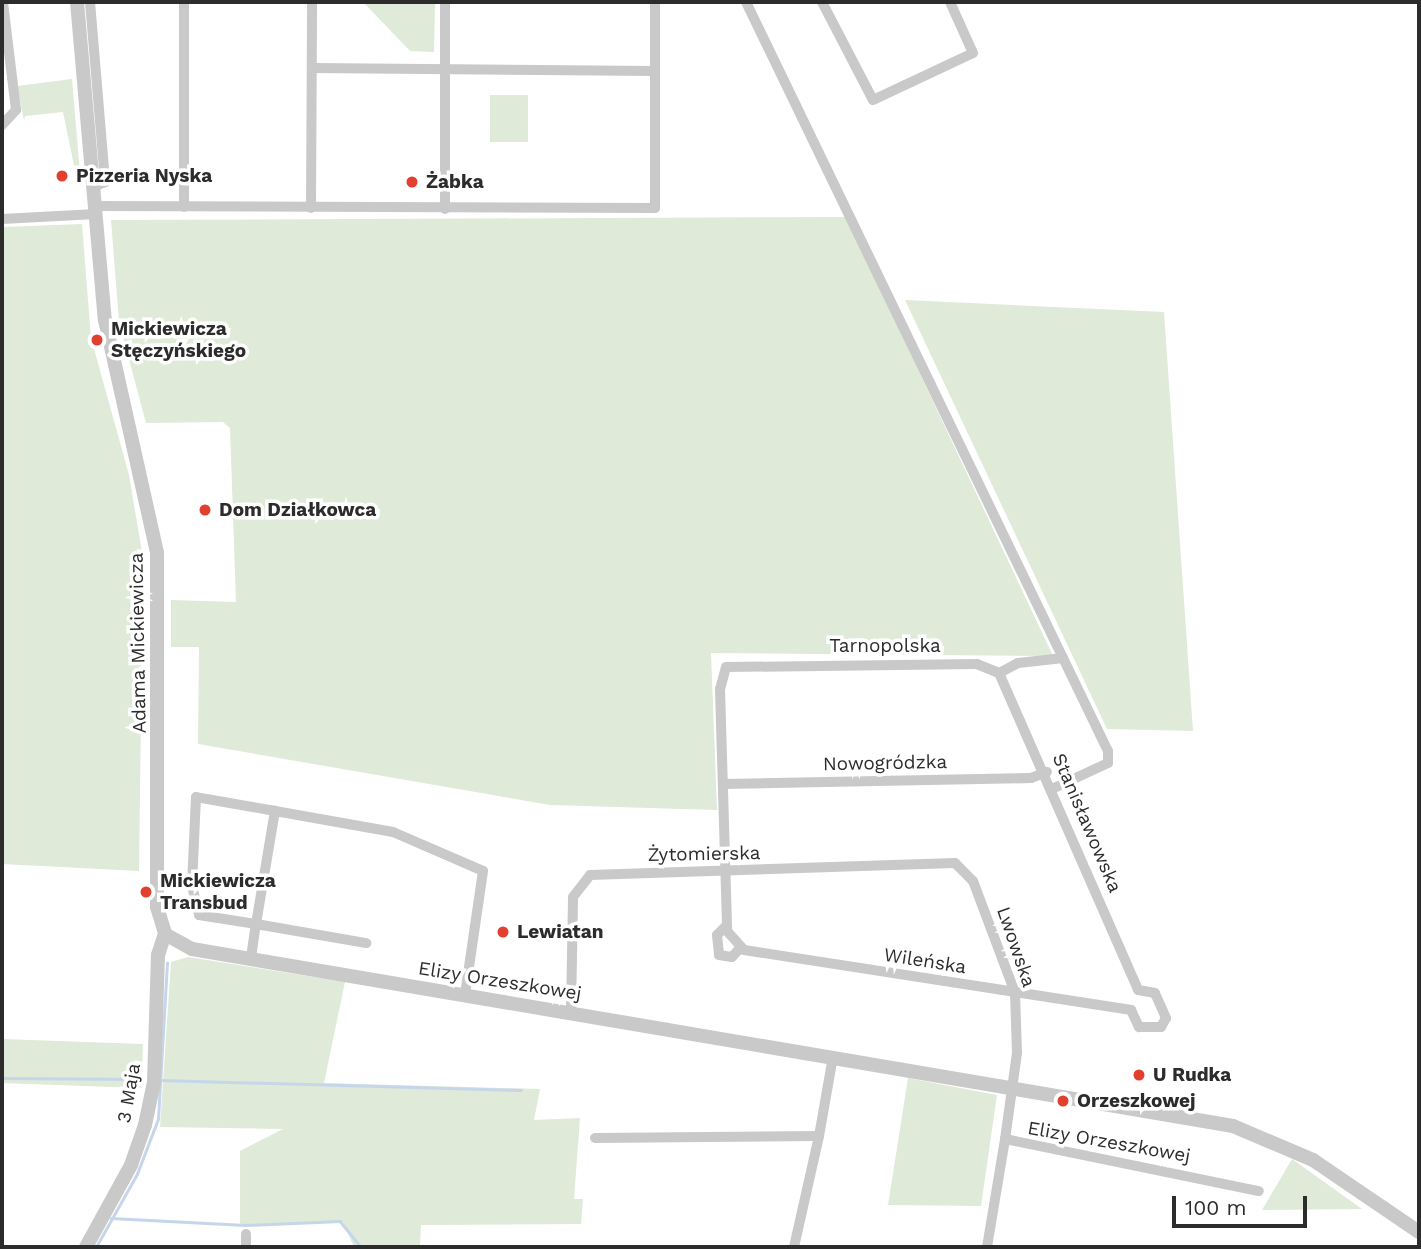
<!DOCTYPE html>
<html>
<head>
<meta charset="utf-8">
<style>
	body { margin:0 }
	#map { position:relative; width:1421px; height:1249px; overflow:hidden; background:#fff; font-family:"Work Sans",sans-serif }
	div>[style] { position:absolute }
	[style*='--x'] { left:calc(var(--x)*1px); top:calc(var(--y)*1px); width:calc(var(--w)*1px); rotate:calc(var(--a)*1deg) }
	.green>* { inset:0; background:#dfead9; transform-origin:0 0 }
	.stream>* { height:2.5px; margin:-1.25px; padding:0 1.25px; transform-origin:1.25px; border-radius:1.25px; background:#c5d6ea }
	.minor>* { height:10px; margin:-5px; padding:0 5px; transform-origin:5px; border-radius:5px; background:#c9c9c9 }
	.tertiary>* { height:14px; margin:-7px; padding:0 7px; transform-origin:7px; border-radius:7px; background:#c9c9c9 }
	.dots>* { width:19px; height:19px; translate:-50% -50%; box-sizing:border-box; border:4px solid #fff; border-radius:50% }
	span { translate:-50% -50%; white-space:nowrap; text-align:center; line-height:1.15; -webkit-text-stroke:7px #fff; paint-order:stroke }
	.poi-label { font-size:19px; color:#2c2c2c; font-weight:700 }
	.left { translate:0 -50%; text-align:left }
	.street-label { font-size:19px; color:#2c2c2c }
	.frame { position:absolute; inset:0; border:4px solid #2c2c2c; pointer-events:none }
	.scale { position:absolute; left:1172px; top:1196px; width:135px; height:32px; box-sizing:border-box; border:4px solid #2c2c2c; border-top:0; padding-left:9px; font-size:21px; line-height:24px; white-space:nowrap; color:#2c2c2c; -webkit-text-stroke:5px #fff; paint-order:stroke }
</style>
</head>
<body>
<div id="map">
	<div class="green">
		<i style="clip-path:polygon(363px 2px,435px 2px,434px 52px,410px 51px)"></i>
		<i style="clip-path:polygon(72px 79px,80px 174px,76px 175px,63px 112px,25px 116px,24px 121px,17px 86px)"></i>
		<i style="left:490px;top:95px;width:38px;height:47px"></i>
		<i style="clip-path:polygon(846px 217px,1053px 656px,711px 653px,717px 810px,550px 805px,198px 744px,199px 647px,171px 647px,171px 600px,236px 602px,230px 428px,223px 422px,146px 423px,119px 322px,111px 220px)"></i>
		<i style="clip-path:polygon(82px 224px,91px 338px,129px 475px,143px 558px,139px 871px,2px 864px,2px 227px)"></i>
		<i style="clip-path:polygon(905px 300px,1164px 312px,1193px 731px,1107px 729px)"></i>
		<i style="clip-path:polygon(188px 957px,345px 982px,324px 1083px,540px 1089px,534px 1120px,580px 1118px,574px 1199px,583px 1199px,581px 1224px,421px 1225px,420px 1247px,354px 1247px,343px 1222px,240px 1226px,240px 1151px,283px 1129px,160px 1127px,171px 962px)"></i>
		<i style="left:2px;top:1039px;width:141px;height:44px;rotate:2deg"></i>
		<i style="clip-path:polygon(908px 1078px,997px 1095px,981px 1206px,888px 1205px)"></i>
		<i style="clip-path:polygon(1292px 1159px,1362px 1209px,1262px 1210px)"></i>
	</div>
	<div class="stream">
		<i style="--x:2;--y:1078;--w:140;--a:0.4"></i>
		<i style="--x:161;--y:1080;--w:360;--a:1.6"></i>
		<i style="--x:111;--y:1218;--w:134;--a:3"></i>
		<i style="--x:245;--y:1225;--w:95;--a:-2.4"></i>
		<i style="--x:340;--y:1221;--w:33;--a:51"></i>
		<i style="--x:96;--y:1247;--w:84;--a:-60.7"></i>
		<i style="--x:137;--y:1174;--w:59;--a:-69.1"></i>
		<i style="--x:158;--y:1119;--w:156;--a:-86.7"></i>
	</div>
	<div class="minor">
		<i style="--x:90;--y:2;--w:181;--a:85.2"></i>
		<i style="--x:105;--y:182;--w:12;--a:156"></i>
		<i style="--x:746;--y:2;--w:832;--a:64.21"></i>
		<i style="--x:1108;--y:751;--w:12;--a:90"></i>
		<i style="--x:1108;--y:763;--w:60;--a:155.2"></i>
		<i style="--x:822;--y:2;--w:110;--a:62.5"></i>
		<i style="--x:873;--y:100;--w:110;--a:-25.2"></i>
		<i style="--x:973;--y:53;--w:56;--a:-114.3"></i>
		<i style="--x:312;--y:68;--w:343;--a:0.5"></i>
		<i style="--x:2;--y:125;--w:21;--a:-47"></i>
		<i style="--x:16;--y:110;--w:109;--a:-96.9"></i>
		<i style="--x:95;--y:206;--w:560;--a:0.2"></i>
		<i style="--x:655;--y:208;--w:206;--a:-90"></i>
		<i style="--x:184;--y:207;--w:205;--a:-90"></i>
		<i style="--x:311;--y:208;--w:206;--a:-89.7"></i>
		<i style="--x:445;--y:209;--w:207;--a:-90"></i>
		<i style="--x:2;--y:219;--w:94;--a:-3"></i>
		<i style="--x:1063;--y:658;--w:45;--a:173.7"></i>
		<i style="--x:1018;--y:663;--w:21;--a:152"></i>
		<i style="--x:999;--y:673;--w:24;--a:-158"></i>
		<i style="--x:977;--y:664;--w:251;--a:179.3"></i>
		<i style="--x:726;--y:667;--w:23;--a:105"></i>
		<i style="--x:720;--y:689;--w:242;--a:88.3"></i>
		<i style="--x:727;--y:931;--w:25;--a:48"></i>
		<i style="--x:744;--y:950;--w:392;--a:8.8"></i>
		<i style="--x:1131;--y:1010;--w:19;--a:65"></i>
		<i style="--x:1139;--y:1027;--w:22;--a:0"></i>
		<i style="--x:1161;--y:1027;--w:10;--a:-61"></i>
		<i style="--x:1166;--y:1018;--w:27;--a:-114"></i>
		<i style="--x:1155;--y:993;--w:17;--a:-170"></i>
		<i style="--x:999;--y:673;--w:346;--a:66.3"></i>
		<i style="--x:723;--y:784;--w:308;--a:-1.1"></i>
		<i style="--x:1031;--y:778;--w:17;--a:-21"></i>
		<i style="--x:275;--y:811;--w:120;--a:10.1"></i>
		<i style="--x:393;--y:832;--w:98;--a:23.4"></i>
		<i style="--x:483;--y:871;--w:125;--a:98.3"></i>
		<i style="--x:726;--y:926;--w:13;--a:135"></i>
		<i style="--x:717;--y:935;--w:20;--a:84"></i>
		<i style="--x:719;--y:955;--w:13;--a:9"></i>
		<i style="--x:732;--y:957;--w:12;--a:-48"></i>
		<i style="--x:251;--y:958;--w:34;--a:-82"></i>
		<i style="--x:256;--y:924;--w:115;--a:-80.5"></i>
		<i style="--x:275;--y:811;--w:80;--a:-170"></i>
		<i style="--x:196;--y:797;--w:89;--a:92.6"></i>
		<i style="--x:192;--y:886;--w:30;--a:76"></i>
		<i style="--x:199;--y:915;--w:58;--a:9"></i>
		<i style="--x:256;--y:924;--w:112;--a:9.8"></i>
		<i style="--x:571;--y:1013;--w:116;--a:-89"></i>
		<i style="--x:573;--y:897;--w:28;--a:-52"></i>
		<i style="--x:590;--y:875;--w:365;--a:-1.9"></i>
		<i style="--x:955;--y:863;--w:25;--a:45"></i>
		<i style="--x:973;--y:881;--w:120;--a:69.4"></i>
		<i style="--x:1015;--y:993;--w:60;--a:88.1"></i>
		<i style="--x:1017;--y:1053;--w:87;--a:97.9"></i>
		<i style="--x:1005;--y:1139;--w:259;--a:11.6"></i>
		<i style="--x:595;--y:1138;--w:224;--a:-0.5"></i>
		<i style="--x:819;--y:1136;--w:80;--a:-80"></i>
		<i style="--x:246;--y:1247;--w:13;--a:-90"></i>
		<i style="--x:794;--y:1247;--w:114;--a:-77.3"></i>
		<i style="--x:987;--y:1247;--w:109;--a:-80.5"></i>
	</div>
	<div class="tertiary">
		<i style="--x:77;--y:2;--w:319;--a:85"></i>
		<i style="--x:105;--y:320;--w:239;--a:77.4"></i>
		<i style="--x:157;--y:553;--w:354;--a:90"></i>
		<i style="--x:157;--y:907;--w:28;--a:73"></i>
		<i style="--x:165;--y:934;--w:31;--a:29"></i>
		<i style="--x:192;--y:949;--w:1056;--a:9.65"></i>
		<i style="--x:1233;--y:1126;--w:87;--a:23"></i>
		<i style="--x:1313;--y:1160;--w:128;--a:34.2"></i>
		<i style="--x:86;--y:1247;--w:94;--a:-61.2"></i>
		<i style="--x:131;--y:1165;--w:42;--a:-70.7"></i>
		<i style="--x:145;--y:1125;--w:44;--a:-78.2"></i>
		<i style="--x:154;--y:1082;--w:127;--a:-88.2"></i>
		<i style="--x:158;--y:955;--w:22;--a:-72"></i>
	</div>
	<div class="dots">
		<i style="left:62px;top:176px;background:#e23f2f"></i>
		<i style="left:412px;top:182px;background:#e23f2f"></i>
		<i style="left:97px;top:340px;background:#e23f2f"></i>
		<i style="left:205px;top:510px;background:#e23f2f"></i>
		<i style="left:146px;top:892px;background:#e23f2f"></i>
		<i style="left:503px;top:932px;background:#e23f2f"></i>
		<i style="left:1139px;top:1075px;background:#e23f2f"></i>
		<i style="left:1063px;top:1101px;background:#e23f2f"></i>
	</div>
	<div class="poi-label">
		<span class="left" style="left:76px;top:176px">Pizzeria Nyska</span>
		<span class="left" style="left:426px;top:182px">Żabka</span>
		<span class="left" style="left:111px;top:340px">Mickiewicza<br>Stęczyńskiego</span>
		<span class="left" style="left:219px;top:510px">Dom Działkowca</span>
		<span class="left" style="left:160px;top:892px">Mickiewicza<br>Transbud</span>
		<span class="left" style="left:517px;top:932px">Lewiatan</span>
		<span class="left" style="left:1153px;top:1075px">U Rudka</span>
		<span class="left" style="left:1077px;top:1101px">Orzeszkowej</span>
	</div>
	<div class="street-label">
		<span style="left:138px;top:643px;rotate:-91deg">Adama Mickiewicza</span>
		<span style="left:885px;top:646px">Tarnopolska</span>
		<span style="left:885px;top:763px;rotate:-1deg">Nowogródzka</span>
		<span style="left:1087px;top:823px;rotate:67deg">Stanisławowska</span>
		<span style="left:704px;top:854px;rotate:-1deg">Żytomierska</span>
		<span style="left:1016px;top:947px;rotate:71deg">Lwowska</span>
		<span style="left:925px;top:961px;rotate:9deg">Wileńska</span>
		<span style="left:500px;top:981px;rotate:9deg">Elizy Orzeszkowej</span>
		<span style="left:129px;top:1093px;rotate:-80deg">3 Maja</span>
		<span style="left:1109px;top:1142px;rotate:10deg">Elizy Orzeszkowej</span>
	</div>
	<div class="frame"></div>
	<div class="scale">100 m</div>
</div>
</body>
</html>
